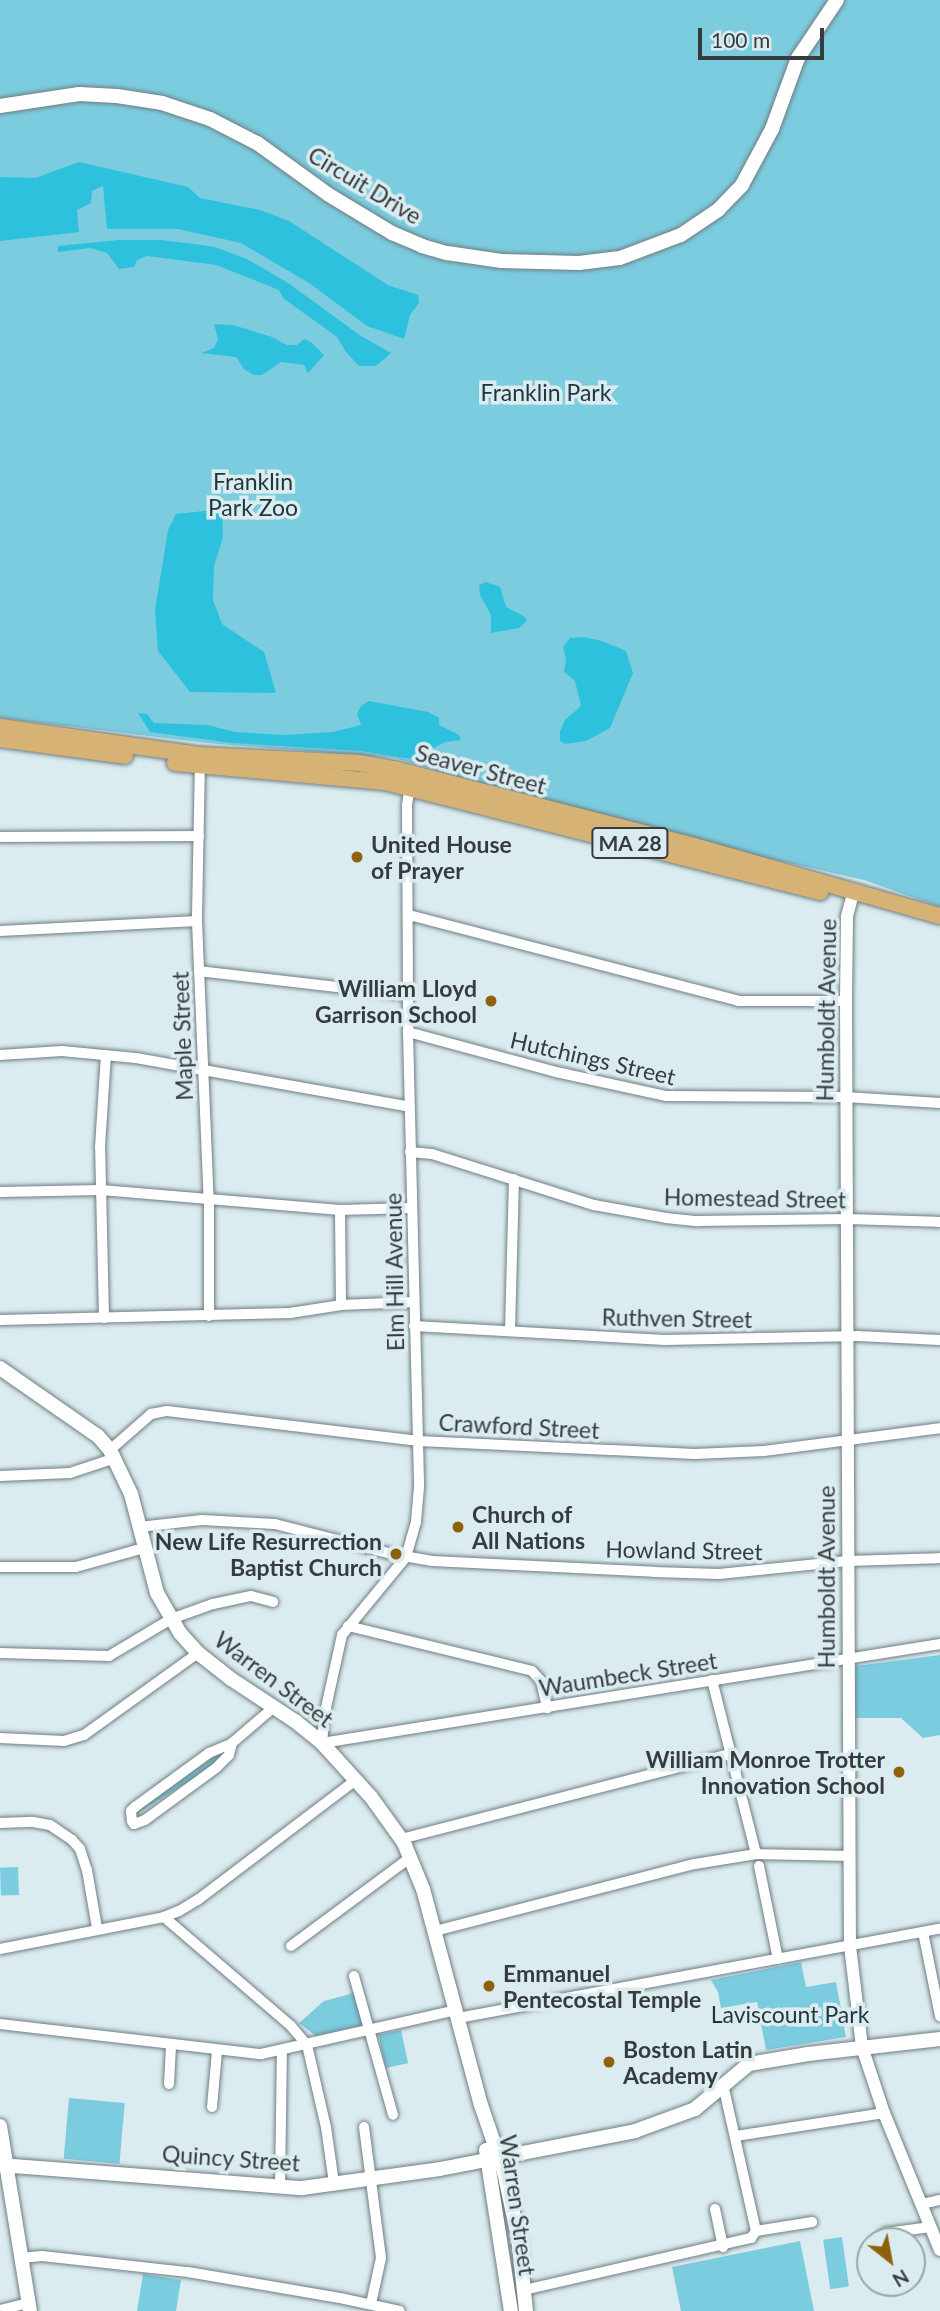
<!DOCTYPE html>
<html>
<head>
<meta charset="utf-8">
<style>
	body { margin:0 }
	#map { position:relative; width:940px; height:2311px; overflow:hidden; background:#dbecf0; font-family:Lato,sans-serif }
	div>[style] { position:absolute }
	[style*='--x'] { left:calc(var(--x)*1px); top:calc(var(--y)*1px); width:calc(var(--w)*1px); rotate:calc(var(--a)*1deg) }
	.green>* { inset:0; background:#7cccdf; transform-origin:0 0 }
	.forest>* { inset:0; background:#2ec1de }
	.roads { filter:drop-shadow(0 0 2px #6f7d81) drop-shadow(0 0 2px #6f7d81) }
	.minor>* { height:10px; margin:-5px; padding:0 5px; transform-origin:5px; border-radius:5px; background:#fff }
	.tertiary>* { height:12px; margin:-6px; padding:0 6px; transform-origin:6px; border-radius:6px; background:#fff }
	.secondary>* { height:14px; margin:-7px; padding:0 7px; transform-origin:7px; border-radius:7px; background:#fff }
	.primary>* { height:16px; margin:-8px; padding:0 8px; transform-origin:8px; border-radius:8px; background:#d6b374 }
	.dots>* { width:19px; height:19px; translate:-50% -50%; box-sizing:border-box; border:4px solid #dbecf0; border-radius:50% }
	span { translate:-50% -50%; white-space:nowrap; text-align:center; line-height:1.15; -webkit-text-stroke:7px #dbecf0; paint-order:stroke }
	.shield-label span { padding:2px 5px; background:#dbecf0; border:2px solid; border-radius:5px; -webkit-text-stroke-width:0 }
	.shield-label { font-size:21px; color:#363c3e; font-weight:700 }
	.street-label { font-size:23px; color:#363c3e }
	.park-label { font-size:23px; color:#1f363c }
	.poi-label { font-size:23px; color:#363c3e; font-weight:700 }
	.left { translate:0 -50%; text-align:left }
	.right { translate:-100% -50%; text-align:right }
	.north { position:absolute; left:856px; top:2227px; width:70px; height:70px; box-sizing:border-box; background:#dbecf0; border:2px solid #99a6a9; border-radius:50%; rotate:149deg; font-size:19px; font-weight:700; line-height:28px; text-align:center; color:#363c3e }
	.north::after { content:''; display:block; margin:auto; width:24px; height:32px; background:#8f610a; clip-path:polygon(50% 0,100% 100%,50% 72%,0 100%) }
	.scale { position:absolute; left:698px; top:28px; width:126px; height:32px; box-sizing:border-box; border:4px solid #363c3e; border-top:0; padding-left:9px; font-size:21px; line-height:24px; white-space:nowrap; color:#363c3e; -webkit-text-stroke:5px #dbecf0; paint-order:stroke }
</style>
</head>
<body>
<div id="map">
	<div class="green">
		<i style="clip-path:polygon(0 0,940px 0,940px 907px,864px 880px,612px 823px,395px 758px,207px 743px,0 718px)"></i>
		<i style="clip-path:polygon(940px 1655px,940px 1735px,923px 1738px,901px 1718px,853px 1718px,856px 1666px)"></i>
		<i style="left:217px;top:1753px;width:9px;height:100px;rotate:58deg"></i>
		<i style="left:18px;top:1867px;width:28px;height:18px;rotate:88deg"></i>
		<i style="clip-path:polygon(801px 1962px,806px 1987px,836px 1982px,846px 2037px,766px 2050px,757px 2002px,721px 2008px,718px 1992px,711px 1980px)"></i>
		<i style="clip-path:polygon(354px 1993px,364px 2025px,316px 2036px,299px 2023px,324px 2001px)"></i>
		<i style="left:401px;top:2030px;width:34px;height:23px;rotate:78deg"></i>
		<i style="left:69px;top:2098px;width:56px;height:61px;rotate:5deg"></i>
		<i style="left:842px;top:2237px;width:50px;height:19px;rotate:82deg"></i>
		<i style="clip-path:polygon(800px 2241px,814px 2311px,681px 2311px,672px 2267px)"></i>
		<i style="clip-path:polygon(143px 2274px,181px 2280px,176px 2311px,137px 2311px)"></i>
	</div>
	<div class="forest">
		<i style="clip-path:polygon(79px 162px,188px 187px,200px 198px,260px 210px,289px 221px,388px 285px,418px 295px,419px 303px,410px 315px,404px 339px,367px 326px,309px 283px,241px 243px,178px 229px,107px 229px,103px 186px,92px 191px,91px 203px,77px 210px,79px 232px,0 241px,0 177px,35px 178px)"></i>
		<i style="clip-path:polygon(119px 240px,161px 240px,194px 244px,215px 247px,247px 259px,288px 283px,361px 336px,391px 353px,376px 366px,359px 366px,346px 352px,337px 337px,283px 298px,279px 290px,216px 265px,147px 256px,137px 260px,134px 267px,119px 269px,107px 253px,90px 248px,58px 252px,58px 246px)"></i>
		<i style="clip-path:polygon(214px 324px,233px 325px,272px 337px,287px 345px,297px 345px,304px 339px,311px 342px,324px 355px,308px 373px,304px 365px,281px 362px,262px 375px,254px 375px,244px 369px,236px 357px,201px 353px,214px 348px,218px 339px)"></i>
		<i style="clip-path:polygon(222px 509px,223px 537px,214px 566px,213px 600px,222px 624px,264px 652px,276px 693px,190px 692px,158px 651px,155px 610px,168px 530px,176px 514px)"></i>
		<i style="clip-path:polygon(486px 582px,500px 587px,506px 607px,525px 617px,527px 621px,519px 628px,491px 633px,491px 615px,480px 595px,479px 585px)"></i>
		<i style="clip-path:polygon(583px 637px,602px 641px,626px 651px,633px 673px,610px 728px,586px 741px,565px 744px,560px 741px,560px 731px,565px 720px,581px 706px,575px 681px,564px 672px,566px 660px,563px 647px,570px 638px)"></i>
		<i style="clip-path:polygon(369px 701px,428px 712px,439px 718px,439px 725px,459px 735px,461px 740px,445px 742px,412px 759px,361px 751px,232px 743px,150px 732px,138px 713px,147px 714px,154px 723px,207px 725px,235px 732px,284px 735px,333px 732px,361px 725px,357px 714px,361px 706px)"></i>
	</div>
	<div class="roads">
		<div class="minor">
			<i style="--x:200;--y:760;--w:161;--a:91.1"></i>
			<i style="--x:197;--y:921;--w:287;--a:87.6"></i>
			<i style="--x:209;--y:1208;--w:108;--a:90"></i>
			<i style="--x:410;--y:784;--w:21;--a:98"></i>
			<i style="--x:407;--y:805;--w:227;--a:89.7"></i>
			<i style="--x:408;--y:1032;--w:455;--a:88.6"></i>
			<i style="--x:419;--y:1487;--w:35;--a:95"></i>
			<i style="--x:416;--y:1522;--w:36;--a:106"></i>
			<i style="--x:406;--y:1557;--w:101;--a:129.4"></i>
			<i style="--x:342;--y:1635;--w:84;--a:102.4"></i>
			<i style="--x:324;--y:1717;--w:26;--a:94"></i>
			<i style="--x:322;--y:1743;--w:626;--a:-9.1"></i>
			<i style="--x:0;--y:837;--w:199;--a:-0.3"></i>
			<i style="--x:409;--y:915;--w:340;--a:14.6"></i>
			<i style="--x:738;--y:1001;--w:108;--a:0"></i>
			<i style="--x:0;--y:931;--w:197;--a:-2.9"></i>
			<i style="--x:199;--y:971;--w:210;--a:6.6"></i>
			<i style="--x:408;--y:1032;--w:153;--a:15.1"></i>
			<i style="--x:556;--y:1072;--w:113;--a:12.3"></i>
			<i style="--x:666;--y:1096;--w:179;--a:0.3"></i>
			<i style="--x:845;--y:1097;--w:95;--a:3.6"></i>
			<i style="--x:0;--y:1055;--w:62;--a:-3.7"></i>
			<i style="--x:62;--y:1051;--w:74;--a:5.4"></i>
			<i style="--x:136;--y:1058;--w:278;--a:10.1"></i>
			<i style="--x:410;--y:1152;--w:22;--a:5"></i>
			<i style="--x:432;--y:1154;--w:170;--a:17.5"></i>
			<i style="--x:594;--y:1205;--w:73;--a:10.2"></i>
			<i style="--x:666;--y:1218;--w:31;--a:6"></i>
			<i style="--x:697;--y:1221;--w:150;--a:-0.8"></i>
			<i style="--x:847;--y:1219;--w:93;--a:1.8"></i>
			<i style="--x:0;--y:1192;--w:101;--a:-1.1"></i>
			<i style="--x:101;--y:1190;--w:240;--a:4.8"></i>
			<i style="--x:340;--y:1210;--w:72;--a:-1.6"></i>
			<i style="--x:340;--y:1210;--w:95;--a:89.4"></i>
			<i style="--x:104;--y:1318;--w:171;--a:-91.3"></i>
			<i style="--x:100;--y:1147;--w:92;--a:-86.3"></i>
			<i style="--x:0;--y:1320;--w:290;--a:-1.4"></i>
			<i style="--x:290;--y:1313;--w:52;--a:-8.9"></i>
			<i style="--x:341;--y:1305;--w:72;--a:-2.4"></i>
			<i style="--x:414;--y:1326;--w:251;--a:3.2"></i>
			<i style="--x:665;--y:1340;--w:192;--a:-1.2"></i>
			<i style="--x:857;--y:1336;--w:83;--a:2.8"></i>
			<i style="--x:510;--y:1331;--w:152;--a:-88.5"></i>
			<i style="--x:110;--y:1450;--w:55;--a:-41.3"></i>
			<i style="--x:151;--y:1414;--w:16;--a:-11"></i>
			<i style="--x:167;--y:1411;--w:254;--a:6.8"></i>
			<i style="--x:419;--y:1441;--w:276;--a:2.7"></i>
			<i style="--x:695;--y:1454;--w:69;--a:-2.5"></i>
			<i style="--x:764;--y:1451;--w:177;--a:-7.4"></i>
			<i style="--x:0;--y:1476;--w:70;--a:-2.5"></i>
			<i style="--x:70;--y:1473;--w:47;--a:-18.4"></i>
			<i style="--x:139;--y:1527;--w:63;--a:-6.3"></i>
			<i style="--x:202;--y:1520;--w:73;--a:3.1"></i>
			<i style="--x:275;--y:1524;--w:121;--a:14.4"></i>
			<i style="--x:392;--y:1554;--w:41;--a:9.9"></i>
			<i style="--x:432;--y:1561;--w:222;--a:2.8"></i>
			<i style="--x:654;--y:1572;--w:65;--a:1.8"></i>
			<i style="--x:719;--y:1574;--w:129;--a:-5.8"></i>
			<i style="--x:847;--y:1561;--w:93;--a:-1.8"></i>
			<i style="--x:0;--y:1567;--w:76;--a:0"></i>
			<i style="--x:76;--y:1567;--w:71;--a:-15.6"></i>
			<i style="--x:348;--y:1626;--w:189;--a:13.7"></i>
			<i style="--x:532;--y:1671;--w:13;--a:48"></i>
			<i style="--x:541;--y:1681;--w:28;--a:77"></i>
			<i style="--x:0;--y:1653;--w:109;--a:1.6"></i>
			<i style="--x:109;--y:1656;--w:72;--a:-30.8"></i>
			<i style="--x:171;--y:1619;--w:45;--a:-19.7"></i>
			<i style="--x:213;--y:1604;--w:39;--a:-12"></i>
			<i style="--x:251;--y:1596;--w:23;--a:15"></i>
			<i style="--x:712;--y:1680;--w:179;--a:75.8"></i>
			<i style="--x:0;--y:1738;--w:64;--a:2.7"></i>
			<i style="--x:64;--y:1741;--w:21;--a:-17"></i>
			<i style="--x:84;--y:1735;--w:140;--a:-35.7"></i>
			<i style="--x:232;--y:1743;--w:12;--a:104"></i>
			<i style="--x:229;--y:1755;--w:18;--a:135"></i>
			<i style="--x:216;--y:1768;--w:88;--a:143.8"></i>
			<i style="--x:145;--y:1820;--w:12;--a:160"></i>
			<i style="--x:134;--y:1824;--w:4;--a:-124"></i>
			<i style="--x:132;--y:1821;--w:10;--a:-96"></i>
			<i style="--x:131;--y:1811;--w:6;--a:-45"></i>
			<i style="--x:135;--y:1807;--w:92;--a:-36.1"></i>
			<i style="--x:209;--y:1753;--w:25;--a:-23"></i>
			<i style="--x:232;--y:1743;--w:55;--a:-40.6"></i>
			<i style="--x:0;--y:1823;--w:33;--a:-2"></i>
			<i style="--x:33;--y:1822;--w:17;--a:10"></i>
			<i style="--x:50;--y:1825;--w:27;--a:34"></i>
			<i style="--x:72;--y:1840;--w:12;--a:48"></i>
			<i style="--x:80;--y:1849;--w:22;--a:72"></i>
			<i style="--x:87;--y:1870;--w:59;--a:80.2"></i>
			<i style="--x:401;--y:1839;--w:340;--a:-14.5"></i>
			<i style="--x:759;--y:1866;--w:95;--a:78.5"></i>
			<i style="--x:164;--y:1917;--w:167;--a:40.6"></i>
			<i style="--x:291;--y:2026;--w:25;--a:50"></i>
			<i style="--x:307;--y:2045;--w:84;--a:77"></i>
			<i style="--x:326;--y:2127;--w:57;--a:81.9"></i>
			<i style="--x:435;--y:1931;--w:268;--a:-14.5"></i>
			<i style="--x:695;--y:1864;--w:62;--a:-9.3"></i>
			<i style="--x:756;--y:1854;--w:92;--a:1.2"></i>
			<i style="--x:923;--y:1932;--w:86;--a:78.6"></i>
			<i style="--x:291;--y:1946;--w:149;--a:-36.6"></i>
			<i style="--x:0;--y:1949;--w:167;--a:-11"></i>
			<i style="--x:164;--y:1917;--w:16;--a:-22"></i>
			<i style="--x:179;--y:1911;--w:23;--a:-31"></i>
			<i style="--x:199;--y:1899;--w:197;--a:-37.2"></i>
			<i style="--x:354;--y:1976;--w:144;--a:74.3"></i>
			<i style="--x:458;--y:2018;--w:490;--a:-10.5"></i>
			<i style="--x:0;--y:2024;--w:263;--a:6.6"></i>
			<i style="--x:261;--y:2054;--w:200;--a:-12.7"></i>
			<i style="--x:169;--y:2084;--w:39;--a:-87"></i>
			<i style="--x:212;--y:2107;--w:56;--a:-84.9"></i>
			<i style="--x:364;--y:2127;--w:132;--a:82.6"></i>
			<i style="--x:381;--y:2258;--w:47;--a:102.3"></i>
			<i style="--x:736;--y:2136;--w:150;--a:-8.8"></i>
			<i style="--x:280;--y:2187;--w:136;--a:-89.2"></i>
			<i style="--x:922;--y:2204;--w:18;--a:-13"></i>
			<i style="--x:715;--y:2209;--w:39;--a:78"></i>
			<i style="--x:756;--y:2231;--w:57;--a:-9.1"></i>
			<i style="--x:883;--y:2241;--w:6;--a:-90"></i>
			<i style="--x:883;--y:2235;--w:4;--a:-34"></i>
			<i style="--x:886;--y:2233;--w:45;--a:-7.6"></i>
			<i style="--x:20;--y:2258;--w:22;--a:-5"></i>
			<i style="--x:42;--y:2256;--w:147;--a:6.3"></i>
			<i style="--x:188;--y:2272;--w:154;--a:9.7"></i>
			<i style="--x:340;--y:2298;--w:61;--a:12.2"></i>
			<i style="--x:524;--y:2290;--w:233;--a:-12.9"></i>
			<i style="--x:751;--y:2238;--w:9;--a:-54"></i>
			<i style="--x:756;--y:2231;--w:150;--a:-102.7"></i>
			<i style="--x:0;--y:2310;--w:29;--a:-14"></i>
		</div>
		<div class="tertiary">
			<i style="--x:854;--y:890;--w:28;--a:105"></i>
			<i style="--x:847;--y:917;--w:84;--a:90.7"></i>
			<i style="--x:846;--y:1001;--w:945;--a:89.76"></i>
			<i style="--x:850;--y:1946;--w:102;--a:83.2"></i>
			<i style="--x:862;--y:2047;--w:70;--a:71.6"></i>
			<i style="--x:884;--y:2113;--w:148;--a:67.8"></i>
		</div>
		<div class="secondary">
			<i style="--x:0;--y:106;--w:80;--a:-8.6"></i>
			<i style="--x:79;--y:94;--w:38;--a:3"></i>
			<i style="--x:117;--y:96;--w:46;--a:8.8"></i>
			<i style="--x:162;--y:103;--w:51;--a:18.4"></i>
			<i style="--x:210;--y:119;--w:53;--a:27.1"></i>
			<i style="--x:257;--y:143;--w:89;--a:35.8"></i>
			<i style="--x:329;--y:195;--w:74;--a:31.1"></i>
			<i style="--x:392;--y:233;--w:33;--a:23"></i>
			<i style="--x:422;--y:246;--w:26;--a:16"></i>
			<i style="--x:447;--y:253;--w:55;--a:8.4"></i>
			<i style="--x:501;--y:261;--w:78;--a:1.5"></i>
			<i style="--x:579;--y:263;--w:41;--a:-7"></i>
			<i style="--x:620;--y:258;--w:65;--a:-20.7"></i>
			<i style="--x:681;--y:235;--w:45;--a:-34"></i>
			<i style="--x:718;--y:210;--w:35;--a:-46"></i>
			<i style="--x:742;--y:185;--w:64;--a:-61.8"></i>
			<i style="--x:772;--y:129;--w:76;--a:-69.9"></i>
			<i style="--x:798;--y:58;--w:70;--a:-56.1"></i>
			<i style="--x:0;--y:1368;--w:119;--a:34.8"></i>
			<i style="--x:98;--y:1436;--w:18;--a:49"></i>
			<i style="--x:110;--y:1450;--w:49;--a:64.5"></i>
			<i style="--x:131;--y:1494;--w:102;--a:75.3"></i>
			<i style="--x:157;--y:1593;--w:46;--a:60.1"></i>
			<i style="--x:180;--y:1633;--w:27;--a:48"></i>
			<i style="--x:198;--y:1653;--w:42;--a:38.2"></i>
			<i style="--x:231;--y:1679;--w:77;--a:33.3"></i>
			<i style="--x:295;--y:1721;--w:35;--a:39"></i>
			<i style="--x:322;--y:1743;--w:73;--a:47.8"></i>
			<i style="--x:371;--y:1797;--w:57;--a:54.3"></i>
			<i style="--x:404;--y:1843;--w:50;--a:67.6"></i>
			<i style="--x:423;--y:1889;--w:224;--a:75"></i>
			<i style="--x:481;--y:2105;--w:71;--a:71.1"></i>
			<i style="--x:504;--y:2172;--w:66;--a:77.7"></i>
			<i style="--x:518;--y:2236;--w:75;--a:83.9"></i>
			<i style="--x:0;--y:2126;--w:187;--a:80.8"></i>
			<i style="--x:486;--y:2150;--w:163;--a:81.2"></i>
			<i style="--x:0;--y:2165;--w:303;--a:4.4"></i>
			<i style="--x:302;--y:2188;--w:139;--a:-7.8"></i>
			<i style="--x:440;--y:2169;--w:199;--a:-11"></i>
			<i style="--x:635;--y:2131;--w:64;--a:-20.1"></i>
			<i style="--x:695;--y:2109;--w:70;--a:-39.8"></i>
			<i style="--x:749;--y:2064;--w:60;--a:-9.6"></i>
			<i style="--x:808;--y:2054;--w:133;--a:-6.5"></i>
		</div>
		<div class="primary">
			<i style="--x:0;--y:727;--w:201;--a:8"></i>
			<i style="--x:199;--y:755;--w:160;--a:2.9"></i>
			<i style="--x:359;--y:763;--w:40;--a:10"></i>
			<i style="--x:398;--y:770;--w:306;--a:14.4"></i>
			<i style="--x:694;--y:846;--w:256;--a:15.9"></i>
			<i style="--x:0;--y:739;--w:126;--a:7.7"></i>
			<i style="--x:175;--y:763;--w:211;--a:5.2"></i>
			<i style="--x:385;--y:782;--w:449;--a:14.2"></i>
		</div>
	</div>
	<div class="dots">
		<i style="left:357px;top:857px;background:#8f610a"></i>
		<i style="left:491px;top:1001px;background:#8f610a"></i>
		<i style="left:458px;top:1527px;background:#8f610a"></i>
		<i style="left:396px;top:1554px;background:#8f610a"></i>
		<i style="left:899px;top:1772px;background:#8f610a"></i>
		<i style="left:489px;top:1986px;background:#8f610a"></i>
		<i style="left:609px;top:2062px;background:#8f610a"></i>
	</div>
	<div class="shield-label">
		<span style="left:630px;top:843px">MA 28</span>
	</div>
	<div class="street-label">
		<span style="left:365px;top:185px;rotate:31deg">Circuit Drive</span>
		<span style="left:481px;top:769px;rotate:15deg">Seaver Street</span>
		<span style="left:826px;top:1010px;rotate:-89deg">Humboldt Avenue</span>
		<span style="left:182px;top:1036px;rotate:-92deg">Maple Street</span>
		<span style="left:593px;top:1058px;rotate:13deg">Hutchings Street</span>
		<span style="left:755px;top:1198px;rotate:1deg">Homestead Street</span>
		<span style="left:394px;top:1272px;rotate:-91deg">Elm Hill Avenue</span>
		<span style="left:677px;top:1318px;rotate:1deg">Ruthven Street</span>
		<span style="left:519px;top:1426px;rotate:3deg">Crawford Street</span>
		<span style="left:684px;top:1550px;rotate:1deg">Howland Street</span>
		<span style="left:826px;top:1577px;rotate:-90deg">Humboldt Avenue</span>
		<span style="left:628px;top:1674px;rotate:-9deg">Waumbeck Street</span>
		<span style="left:274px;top:1679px;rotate:37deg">Warren Street</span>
		<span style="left:231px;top:2158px;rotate:4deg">Quincy Street</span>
		<span style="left:518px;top:2205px;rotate:82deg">Warren Street</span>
	</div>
	<div class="park-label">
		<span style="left:546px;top:392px">Franklin Park</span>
		<span style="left:253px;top:494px">Franklin<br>Park Zoo</span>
		<span style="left:790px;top:2014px">Laviscount Park</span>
	</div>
	<div class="poi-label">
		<span class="left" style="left:371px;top:857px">United House<br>of Prayer</span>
		<span class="right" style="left:477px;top:1001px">William Lloyd<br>Garrison School</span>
		<span class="left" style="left:472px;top:1527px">Church of<br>All Nations</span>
		<span class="right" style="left:382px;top:1554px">New Life Resurrection<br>Baptist Church</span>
		<span class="right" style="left:885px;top:1772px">William Monroe Trotter<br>Innovation School</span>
		<span class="left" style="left:503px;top:1986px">Emmanuel<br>Pentecostal Temple</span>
		<span class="left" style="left:623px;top:2062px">Boston Latin<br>Academy</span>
	</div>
	<div class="north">N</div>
	<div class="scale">100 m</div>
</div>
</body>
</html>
